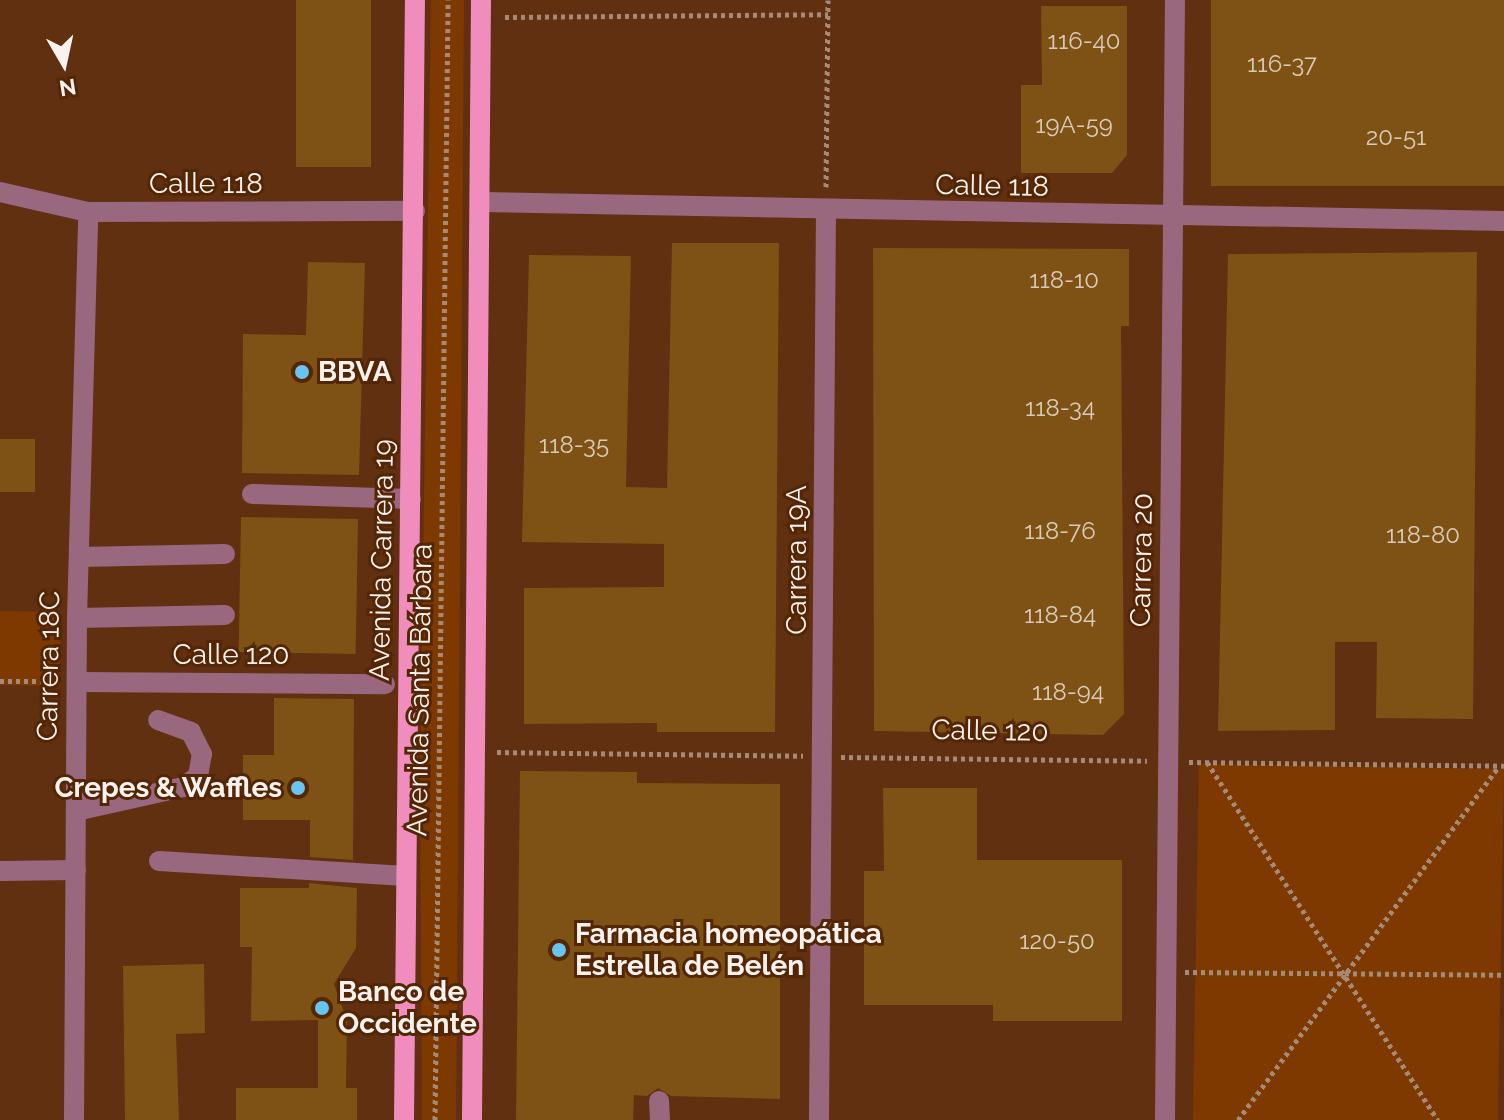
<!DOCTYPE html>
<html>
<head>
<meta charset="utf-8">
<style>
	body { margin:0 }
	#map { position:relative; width:1504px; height:1120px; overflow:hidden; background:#603011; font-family:Raleway,sans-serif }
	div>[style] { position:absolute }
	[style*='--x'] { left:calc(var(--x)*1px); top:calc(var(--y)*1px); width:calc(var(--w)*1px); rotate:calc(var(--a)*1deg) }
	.green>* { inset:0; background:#7e3901; transform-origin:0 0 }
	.building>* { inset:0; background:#7d5214; transform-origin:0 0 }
	.path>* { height:5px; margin-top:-2.5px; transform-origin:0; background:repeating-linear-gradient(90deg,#a68976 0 4px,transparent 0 8px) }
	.minor>* { height:20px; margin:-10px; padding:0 10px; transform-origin:10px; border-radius:10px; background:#99687f }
	.major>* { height:20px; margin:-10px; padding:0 10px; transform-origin:10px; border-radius:10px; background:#f08dbd }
	.dots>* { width:22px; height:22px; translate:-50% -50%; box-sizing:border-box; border:4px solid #542605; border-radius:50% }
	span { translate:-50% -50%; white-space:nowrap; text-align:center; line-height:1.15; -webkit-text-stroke:6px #542605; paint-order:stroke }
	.number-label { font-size:24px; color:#dbcab8 }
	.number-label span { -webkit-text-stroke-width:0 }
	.street-label { font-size:28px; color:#faf2ee }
	.poi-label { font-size:28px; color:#faf2ee; font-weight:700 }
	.left { translate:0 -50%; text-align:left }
	.right { translate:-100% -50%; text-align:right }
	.north { position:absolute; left:24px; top:24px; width:80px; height:80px; -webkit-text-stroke:6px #542605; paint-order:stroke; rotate:171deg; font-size:22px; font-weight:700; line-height:32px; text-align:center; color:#faf2ee }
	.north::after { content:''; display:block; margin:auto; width:28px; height:36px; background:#faf2ee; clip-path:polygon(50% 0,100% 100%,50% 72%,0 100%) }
</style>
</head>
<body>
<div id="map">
	<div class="green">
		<i style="clip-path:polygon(431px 0,464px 0,456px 1120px,422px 1120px,420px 784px)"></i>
		<i style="left:61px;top:612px;width:74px;height:61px;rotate:91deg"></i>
		<i style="left:1199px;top:764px;width:305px;height:356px;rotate:1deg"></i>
	</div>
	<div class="building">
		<i style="left:296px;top:0;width:75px;height:167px"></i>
		<i style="left:1211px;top:0;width:293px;height:186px"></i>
		<i style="clip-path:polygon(1041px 6px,1127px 6px,1127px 155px,1112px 173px,1021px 173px,1021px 85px,1042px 85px)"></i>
		<i style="clip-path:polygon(672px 243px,779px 243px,775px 732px,657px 732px,657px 723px,524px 724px,524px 588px,664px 587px,664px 544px,522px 542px,529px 255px,631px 256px,626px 487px,667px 488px)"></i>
		<i style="clip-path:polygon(873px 248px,1129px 249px,1129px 326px,1121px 326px,1124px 714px,1103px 735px,874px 731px)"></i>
		<i style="clip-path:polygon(1477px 252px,1473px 719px,1376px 718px,1377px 642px,1335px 642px,1335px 730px,1218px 731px,1228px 254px)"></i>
		<i style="clip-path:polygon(308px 262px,365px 263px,359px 475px,242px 473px,243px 334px,306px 335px)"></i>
		<i style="left:0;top:439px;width:35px;height:53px"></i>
		<i style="left:241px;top:517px;width:117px;height:135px;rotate:1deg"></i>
		<i style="clip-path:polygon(274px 698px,354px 699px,353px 860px,310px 857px,310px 820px,243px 820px,243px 755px,274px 755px)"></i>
		<i style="clip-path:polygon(520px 771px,637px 772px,637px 783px,780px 784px,780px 1099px,671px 1096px,658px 1088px,647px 1096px,634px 1095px,633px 1120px,516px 1120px)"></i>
		<i style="clip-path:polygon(883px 788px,977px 788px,977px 860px,1122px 860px,1122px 1021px,993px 1021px,993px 1005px,864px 1005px,864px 871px,884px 871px)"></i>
		<i style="clip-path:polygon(309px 883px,357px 888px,356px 948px,334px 984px,347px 1020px,346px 1088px,357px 1088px,357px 1120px,236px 1120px,236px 1088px,318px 1088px,318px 1020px,251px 1021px,252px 947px,240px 947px,240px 888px,309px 888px)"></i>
		<i style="clip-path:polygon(204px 964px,205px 1033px,176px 1034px,179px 1120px,125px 1120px,123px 966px)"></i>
	</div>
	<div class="path">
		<i style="--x:505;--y:17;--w:323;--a:-0.5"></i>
		<i style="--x:826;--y:187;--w:187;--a:-89.4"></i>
		<i style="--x:0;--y:681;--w:55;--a:0"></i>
		<i style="--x:497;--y:752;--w:306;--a:0.7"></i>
		<i style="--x:841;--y:757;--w:306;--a:0.7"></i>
		<i style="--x:1189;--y:762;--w:315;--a:0.7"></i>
		<i style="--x:1207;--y:762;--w:426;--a:57.2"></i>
		<i style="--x:1185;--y:972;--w:319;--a:0.5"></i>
		<i style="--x:435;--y:1120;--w:1120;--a:-89.33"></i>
		<i style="--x:1238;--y:1120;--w:438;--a:-53.6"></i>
	</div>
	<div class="minor">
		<i style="--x:0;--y:192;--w:90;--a:12.8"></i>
		<i style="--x:88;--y:212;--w:327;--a:-0.2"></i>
		<i style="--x:480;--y:202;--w:1024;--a:1.06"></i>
		<i style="--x:252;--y:494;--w:159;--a:1.8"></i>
		<i style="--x:79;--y:557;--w:146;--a:-1.2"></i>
		<i style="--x:77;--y:618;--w:148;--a:-1.2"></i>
		<i style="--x:77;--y:682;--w:308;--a:0.4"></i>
		<i style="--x:76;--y:811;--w:110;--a:-12.6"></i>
		<i style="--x:183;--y:787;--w:19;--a:-36"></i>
		<i style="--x:198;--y:776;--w:22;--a:-80"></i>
		<i style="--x:202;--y:754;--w:25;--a:-117"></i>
		<i style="--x:191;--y:732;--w:35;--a:-160"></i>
		<i style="--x:159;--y:861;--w:247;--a:3.5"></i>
		<i style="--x:0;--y:871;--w:76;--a:-0.8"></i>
		<i style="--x:659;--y:1101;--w:19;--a:87"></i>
		<i style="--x:74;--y:1120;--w:502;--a:-89.66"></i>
		<i style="--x:77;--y:618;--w:406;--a:-88.4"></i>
		<i style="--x:819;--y:1120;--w:908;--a:-89.56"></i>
		<i style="--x:1165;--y:1120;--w:1120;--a:-89.49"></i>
	</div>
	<div class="major">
		<i style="--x:404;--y:1120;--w:1120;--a:-89.44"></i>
		<i style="--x:472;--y:1120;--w:1120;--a:-89.54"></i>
	</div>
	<div class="dots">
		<i style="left:302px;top:372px;background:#67c4ef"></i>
		<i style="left:298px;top:788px;background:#67c4ef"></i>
		<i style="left:559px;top:950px;background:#67c4ef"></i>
		<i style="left:322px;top:1008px;background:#67c4ef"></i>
	</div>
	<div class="number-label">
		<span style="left:1084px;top:41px">116-40</span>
		<span style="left:1282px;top:64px">116-37</span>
		<span style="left:1074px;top:125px">19A-59</span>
		<span style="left:1396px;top:137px">20-51</span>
		<span style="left:1064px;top:280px">118-10</span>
		<span style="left:1060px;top:408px">118-34</span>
		<span style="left:574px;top:445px">118-35</span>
		<span style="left:1060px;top:531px">118-76</span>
		<span style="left:1423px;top:535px">118-80</span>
		<span style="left:1060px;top:615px">118-84</span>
		<span style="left:1068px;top:692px">118-94</span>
		<span style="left:1057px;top:941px">120-50</span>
	</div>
	<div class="street-label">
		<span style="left:206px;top:184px">Calle 118</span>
		<span style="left:992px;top:186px;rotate:1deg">Calle 118</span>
		<span style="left:382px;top:560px;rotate:-89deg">Avenida Carrera 19</span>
		<span style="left:797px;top:560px;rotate:-90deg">Carrera 19A</span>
		<span style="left:1142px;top:560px;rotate:-89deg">Carrera 20</span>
		<span style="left:231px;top:655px">Calle 120</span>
		<span style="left:49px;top:666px;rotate:-89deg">Carrera 18C</span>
		<span style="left:420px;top:690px;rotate:-89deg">Avenida Santa Bárbara</span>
		<span style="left:990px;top:731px;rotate:1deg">Calle 120</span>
	</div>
	<div class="poi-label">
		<span class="left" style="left:318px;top:372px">BBVA</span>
		<span class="right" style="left:282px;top:788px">Crepes &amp; Waffles</span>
		<span class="left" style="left:575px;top:950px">Farmacia homeopática<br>Estrella de Belén</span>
		<span class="left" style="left:338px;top:1008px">Banco de<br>Occidente</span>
	</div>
	<div class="north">N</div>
</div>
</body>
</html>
